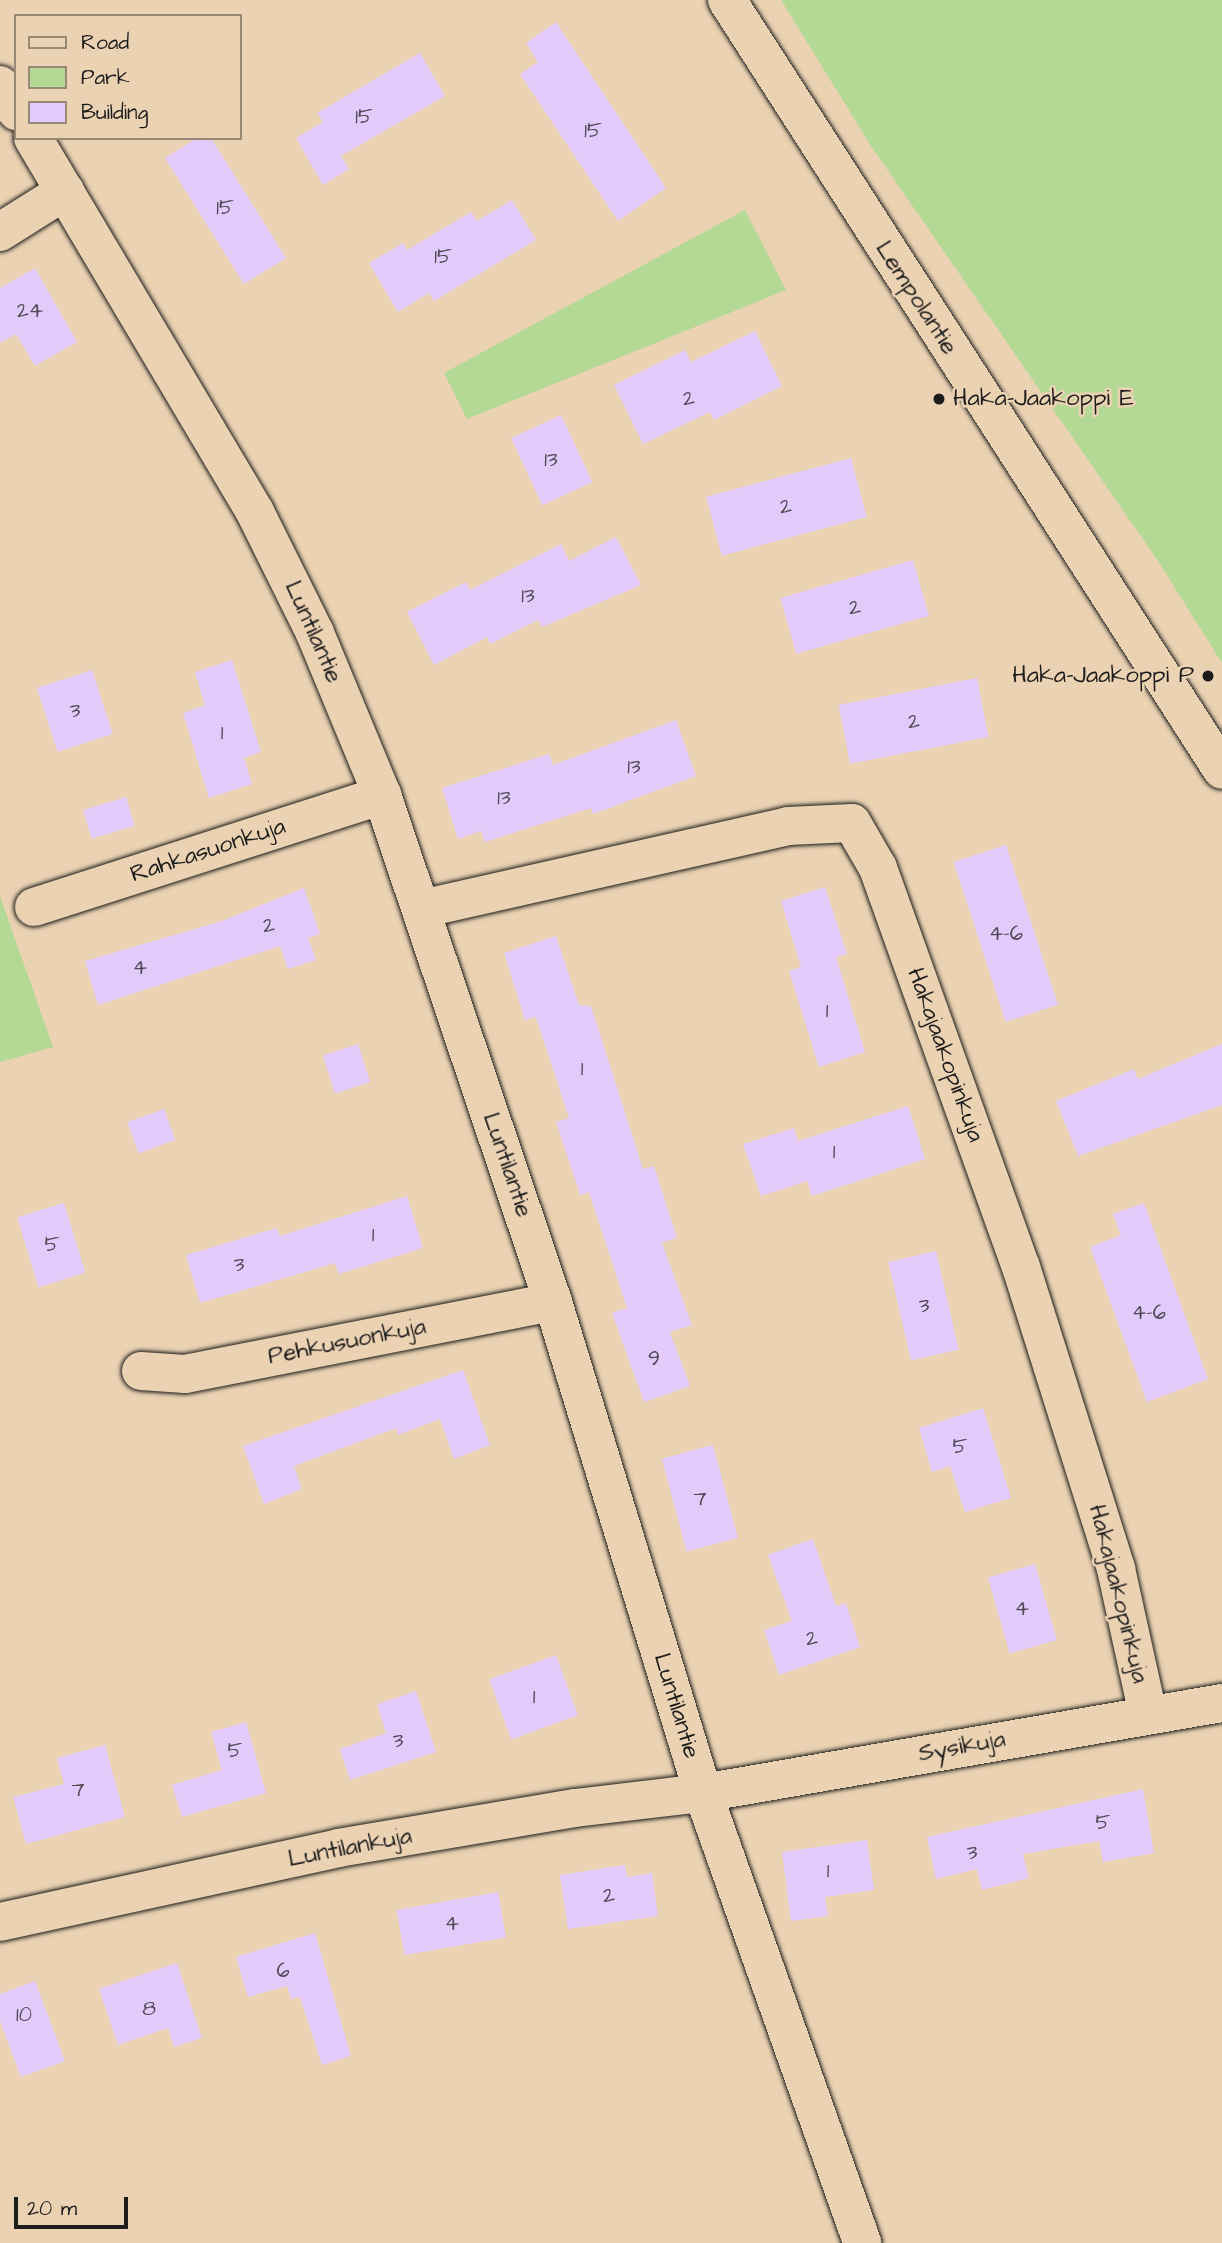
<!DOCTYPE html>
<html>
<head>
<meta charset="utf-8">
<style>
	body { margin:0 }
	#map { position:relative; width:1222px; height:2243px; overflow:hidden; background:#ebd2b3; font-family:"Architects Daughter",sans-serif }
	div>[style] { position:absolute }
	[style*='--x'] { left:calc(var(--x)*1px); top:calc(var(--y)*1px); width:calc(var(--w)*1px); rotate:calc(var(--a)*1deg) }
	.green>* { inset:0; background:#b3d995 }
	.building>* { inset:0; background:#e2cbfb; transform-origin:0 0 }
	.roads { filter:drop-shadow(0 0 2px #1c1c1c) drop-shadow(0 0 2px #1c1c1c) }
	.minor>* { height:38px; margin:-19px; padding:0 19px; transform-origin:19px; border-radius:19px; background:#ebd2b3 }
	.dots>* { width:19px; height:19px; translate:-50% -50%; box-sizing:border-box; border:4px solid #ebd2b3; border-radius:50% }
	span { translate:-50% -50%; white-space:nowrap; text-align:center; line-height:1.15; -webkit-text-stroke:5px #ebd2b3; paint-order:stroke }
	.number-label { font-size:21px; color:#4e4854 }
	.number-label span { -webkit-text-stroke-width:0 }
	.street-label { font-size:24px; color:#1c1c1c }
	.poi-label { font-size:24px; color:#1c1c1c }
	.left { translate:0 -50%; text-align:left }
	.right { translate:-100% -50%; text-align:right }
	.legend { position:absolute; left:14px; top:14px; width:228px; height:126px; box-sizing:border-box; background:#ebd2b3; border:2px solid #988977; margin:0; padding:9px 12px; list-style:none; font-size:21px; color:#1c1c1c }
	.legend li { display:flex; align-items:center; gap:14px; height:35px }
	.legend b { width:35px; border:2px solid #988977 }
	.scale { position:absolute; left:14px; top:2197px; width:114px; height:32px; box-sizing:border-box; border:4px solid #1c1c1c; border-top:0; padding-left:9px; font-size:21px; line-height:24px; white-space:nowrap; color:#1c1c1c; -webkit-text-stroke:5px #ebd2b3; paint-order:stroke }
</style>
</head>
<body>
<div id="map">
	<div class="green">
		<i style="clip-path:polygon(781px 0,1222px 0,1222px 663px,1158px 561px,871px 146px)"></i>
		<i style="clip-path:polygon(745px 210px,786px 290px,467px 419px,444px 373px)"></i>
		<i style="clip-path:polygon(0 896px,53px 1047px,0 1062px)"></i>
	</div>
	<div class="building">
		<i style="clip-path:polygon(556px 22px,666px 188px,618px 221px,520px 74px,538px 62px,526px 43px)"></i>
		<i style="clip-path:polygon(420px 53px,445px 96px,341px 156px,349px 169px,323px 185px,296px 138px,323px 122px,317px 113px)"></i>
		<i style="clip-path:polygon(197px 138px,211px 138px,286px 258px,244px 284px,165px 158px)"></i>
		<i style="clip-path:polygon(512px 200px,536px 240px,434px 301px,429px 293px,398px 312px,369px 263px,403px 243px,407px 250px,471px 212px,477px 221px)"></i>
		<i style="clip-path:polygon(35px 268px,77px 342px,35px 366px,16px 334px,0 343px,0 288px)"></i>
		<i style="clip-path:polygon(755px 331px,782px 386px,714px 420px,710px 412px,643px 444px,614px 385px,685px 350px,691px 362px)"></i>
		<i style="left:561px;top:415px;width:74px;height:55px;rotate:65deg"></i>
		<i style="left:851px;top:458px;width:61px;height:150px;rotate:75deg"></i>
		<i style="clip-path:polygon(616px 537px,641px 585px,542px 627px,538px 620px,490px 644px,487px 637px,434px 665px,407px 612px,466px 582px,470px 590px,561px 544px,569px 561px)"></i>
		<i style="left:913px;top:560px;width:58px;height:138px;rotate:74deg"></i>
		<i style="clip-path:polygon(232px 660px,261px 752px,244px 758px,252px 784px,209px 798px,183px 713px,205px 705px,195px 672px)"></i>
		<i style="left:92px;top:670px;width:67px;height:58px;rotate:72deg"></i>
		<i style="left:977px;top:678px;width:60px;height:141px;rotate:79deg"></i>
		<i style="clip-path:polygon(676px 720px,696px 776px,593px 814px,591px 808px,485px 842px,481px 831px,458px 839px,442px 788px,549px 754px,553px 765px)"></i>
		<i style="left:126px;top:797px;width:30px;height:45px;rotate:73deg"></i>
		<i style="left:1006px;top:845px;width:168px;height:55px;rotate:72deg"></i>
		<i style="clip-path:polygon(825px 887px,847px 954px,836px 957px,865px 1052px,819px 1067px,789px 971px,801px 967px,781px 901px)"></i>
		<i style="clip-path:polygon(304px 888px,320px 934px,308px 938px,316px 960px,288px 969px,280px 946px,98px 1005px,85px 961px,219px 922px)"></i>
		<i style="clip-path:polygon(556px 936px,579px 1005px,591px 1006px,643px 1169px,654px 1166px,677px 1238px,662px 1243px,692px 1325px,670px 1332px,690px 1386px,644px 1402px,612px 1313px,627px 1308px,589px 1192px,580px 1195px,556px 1122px,569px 1118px,536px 1017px,525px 1020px,504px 953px)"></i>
		<i style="left:358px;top:1044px;width:40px;height:37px;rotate:72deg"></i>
		<i style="clip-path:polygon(1222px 1044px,1222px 1105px,1078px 1156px,1056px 1101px,1134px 1069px,1138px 1079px)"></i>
		<i style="clip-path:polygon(908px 1106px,925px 1159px,812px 1196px,807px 1181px,761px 1196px,743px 1144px,794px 1128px,798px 1141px)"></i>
		<i style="left:164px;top:1109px;width:33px;height:39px;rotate:70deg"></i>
		<i style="clip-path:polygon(407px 1196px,423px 1248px,339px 1274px,335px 1263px,200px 1303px,186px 1255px,277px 1228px,280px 1236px)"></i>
		<i style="left:64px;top:1203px;width:73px;height:49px;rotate:73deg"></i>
		<i style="clip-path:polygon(1144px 1203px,1208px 1379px,1147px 1402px,1090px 1247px,1121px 1235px,1113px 1214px)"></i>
		<i style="left:936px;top:1251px;width:101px;height:49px;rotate:77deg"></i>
		<i style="clip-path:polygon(463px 1370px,490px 1445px,454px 1459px,440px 1419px,398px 1435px,396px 1428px,294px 1466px,302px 1489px,264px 1504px,243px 1446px)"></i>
		<i style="clip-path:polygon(983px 1408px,1011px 1498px,965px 1512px,950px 1466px,932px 1472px,919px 1428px)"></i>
		<i style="left:713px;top:1445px;width:96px;height:53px;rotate:75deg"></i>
		<i style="clip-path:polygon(813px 1539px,836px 1606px,846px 1603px,860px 1647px,779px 1675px,764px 1630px,792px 1621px,768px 1555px)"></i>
		<i style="left:1035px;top:1564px;width:79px;height:49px;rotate:74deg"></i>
		<i style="left:556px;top:1655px;width:64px;height:71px;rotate:70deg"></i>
		<i style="clip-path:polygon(416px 1691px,436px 1752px,350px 1780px,340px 1749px,386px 1733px,377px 1704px)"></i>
		<i style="clip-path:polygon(246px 1722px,266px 1793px,182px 1817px,172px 1785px,222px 1770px,211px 1732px)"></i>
		<i style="clip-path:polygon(105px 1745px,125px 1817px,26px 1844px,13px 1797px,64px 1784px,57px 1758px)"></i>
		<i style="clip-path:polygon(1143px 1789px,1154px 1853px,1103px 1862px,1099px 1841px,1023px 1854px,1029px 1878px,982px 1890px,977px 1869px,936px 1879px,927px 1837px)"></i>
		<i style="clip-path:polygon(867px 1840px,874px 1890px,825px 1897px,828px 1916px,791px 1921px,782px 1852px)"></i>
		<i style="clip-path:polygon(625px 1865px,627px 1877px,652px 1873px,658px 1916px,568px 1929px,560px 1875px)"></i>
		<i style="left:498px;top:1892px;width:46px;height:103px;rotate:80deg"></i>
		<i style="clip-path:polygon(315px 1933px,351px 2056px,322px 2065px,300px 1997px,291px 1999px,287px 1986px,248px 1997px,236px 1957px)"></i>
		<i style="clip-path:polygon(177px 1963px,202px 2038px,174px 2047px,168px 2028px,118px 2045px,99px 1989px)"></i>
		<i style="clip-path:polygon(35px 1981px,65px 2061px,21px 2077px,0 2021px,0 1994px)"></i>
	</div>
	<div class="roads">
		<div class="minor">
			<i style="--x:727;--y:0;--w:915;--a:57.26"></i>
			<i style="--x:0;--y:85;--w:31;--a:58"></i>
			<i style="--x:33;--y:138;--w:435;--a:59.3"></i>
			<i style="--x:255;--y:512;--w:135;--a:63.6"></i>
			<i style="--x:315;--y:633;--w:175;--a:67.5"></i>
			<i style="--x:382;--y:795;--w:535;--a:71.36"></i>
			<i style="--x:553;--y:1302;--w:513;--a:73.01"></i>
			<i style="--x:703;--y:1793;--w:477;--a:70.5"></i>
			<i style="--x:0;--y:232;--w:77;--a:-32.2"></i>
			<i style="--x:34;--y:907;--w:366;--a:-17.8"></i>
			<i style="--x:421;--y:909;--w:376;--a:-12.7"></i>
			<i style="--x:788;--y:826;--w:64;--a:-2.7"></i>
			<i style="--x:852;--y:823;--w:52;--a:60"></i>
			<i style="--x:878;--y:868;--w:424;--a:70.3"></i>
			<i style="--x:1021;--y:1267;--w:317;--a:72.5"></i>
			<i style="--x:1116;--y:1569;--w:148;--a:77.6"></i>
			<i style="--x:141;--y:1371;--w:44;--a:3.9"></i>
			<i style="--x:185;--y:1374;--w:375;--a:-11.1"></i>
			<i style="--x:0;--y:1922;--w:346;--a:-12.3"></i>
			<i style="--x:338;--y:1848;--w:240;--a:-9.6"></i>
			<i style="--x:575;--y:1808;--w:129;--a:-6.7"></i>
			<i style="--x:703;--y:1793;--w:527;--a:-9.84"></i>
		</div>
	</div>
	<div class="dots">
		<i style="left:939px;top:399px;background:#1c1c1c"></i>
		<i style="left:1208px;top:676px;background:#1c1c1c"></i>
	</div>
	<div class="number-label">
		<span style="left:364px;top:117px">15</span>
		<span style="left:593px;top:131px">15</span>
		<span style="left:225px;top:208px">15</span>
		<span style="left:443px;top:257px">15</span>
		<span style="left:30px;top:311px">24</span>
		<span style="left:689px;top:399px">2</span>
		<span style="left:551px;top:460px">13</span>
		<span style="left:786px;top:507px">2</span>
		<span style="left:528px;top:596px">13</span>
		<span style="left:855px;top:608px">2</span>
		<span style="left:75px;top:711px">3</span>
		<span style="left:914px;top:722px">2</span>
		<span style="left:222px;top:733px">1</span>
		<span style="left:634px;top:767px">13</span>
		<span style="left:504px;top:798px">13</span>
		<span style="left:269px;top:926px">2</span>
		<span style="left:1006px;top:934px">4-6</span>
		<span style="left:140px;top:968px">4</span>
		<span style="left:827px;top:1011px">1</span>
		<span style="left:582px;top:1069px">1</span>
		<span style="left:834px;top:1152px">1</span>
		<span style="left:373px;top:1235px">1</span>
		<span style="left:52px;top:1245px">5</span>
		<span style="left:239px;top:1265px">3</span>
		<span style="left:924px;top:1306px">3</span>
		<span style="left:1149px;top:1313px">4-6</span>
		<span style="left:654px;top:1359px">9</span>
		<span style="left:960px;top:1447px">5</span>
		<span style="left:700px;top:1499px">7</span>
		<span style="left:1022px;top:1609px">4</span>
		<span style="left:812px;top:1639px">2</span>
		<span style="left:534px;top:1697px">1</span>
		<span style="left:398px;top:1741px">3</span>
		<span style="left:235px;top:1751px">5</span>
		<span style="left:78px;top:1790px">7</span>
		<span style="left:1103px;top:1823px">5</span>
		<span style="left:972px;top:1853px">3</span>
		<span style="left:828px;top:1871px">1</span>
		<span style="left:609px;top:1896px">2</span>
		<span style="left:452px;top:1924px">4</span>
		<span style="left:283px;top:1971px">6</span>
		<span style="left:149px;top:2009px">8</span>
		<span style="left:24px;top:2015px">10</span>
	</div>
	<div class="street-label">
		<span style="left:916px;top:298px;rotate:57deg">Lempolantie</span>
		<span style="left:313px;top:632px;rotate:66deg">Luntilantie</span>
		<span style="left:208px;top:851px;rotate:-18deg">Rahkasuonkuja</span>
		<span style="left:945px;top:1055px;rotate:70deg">Hakajaakopinkuja</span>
		<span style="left:507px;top:1165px;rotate:71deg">Luntilantie</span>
		<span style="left:347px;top:1342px;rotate:-11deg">Pehkusuonkuja</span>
		<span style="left:1118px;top:1594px;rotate:76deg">Hakajaakopinkuja</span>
		<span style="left:676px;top:1706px;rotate:73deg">Luntilantie</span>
		<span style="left:962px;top:1747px;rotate:-10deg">Sysikuja</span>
		<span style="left:350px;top:1848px;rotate:-11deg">Luntilankuja</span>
	</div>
	<div class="poi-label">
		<span class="left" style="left:953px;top:399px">Haka-Jaakoppi E</span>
		<span class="right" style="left:1194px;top:676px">Haka-Jaakoppi P</span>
	</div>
	<ul class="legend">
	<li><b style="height:9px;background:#ebd2b3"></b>Road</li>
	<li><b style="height:19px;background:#b3d995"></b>Park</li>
	<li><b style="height:19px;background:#e2cbfb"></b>Building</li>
	</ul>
	<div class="scale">20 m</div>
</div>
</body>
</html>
